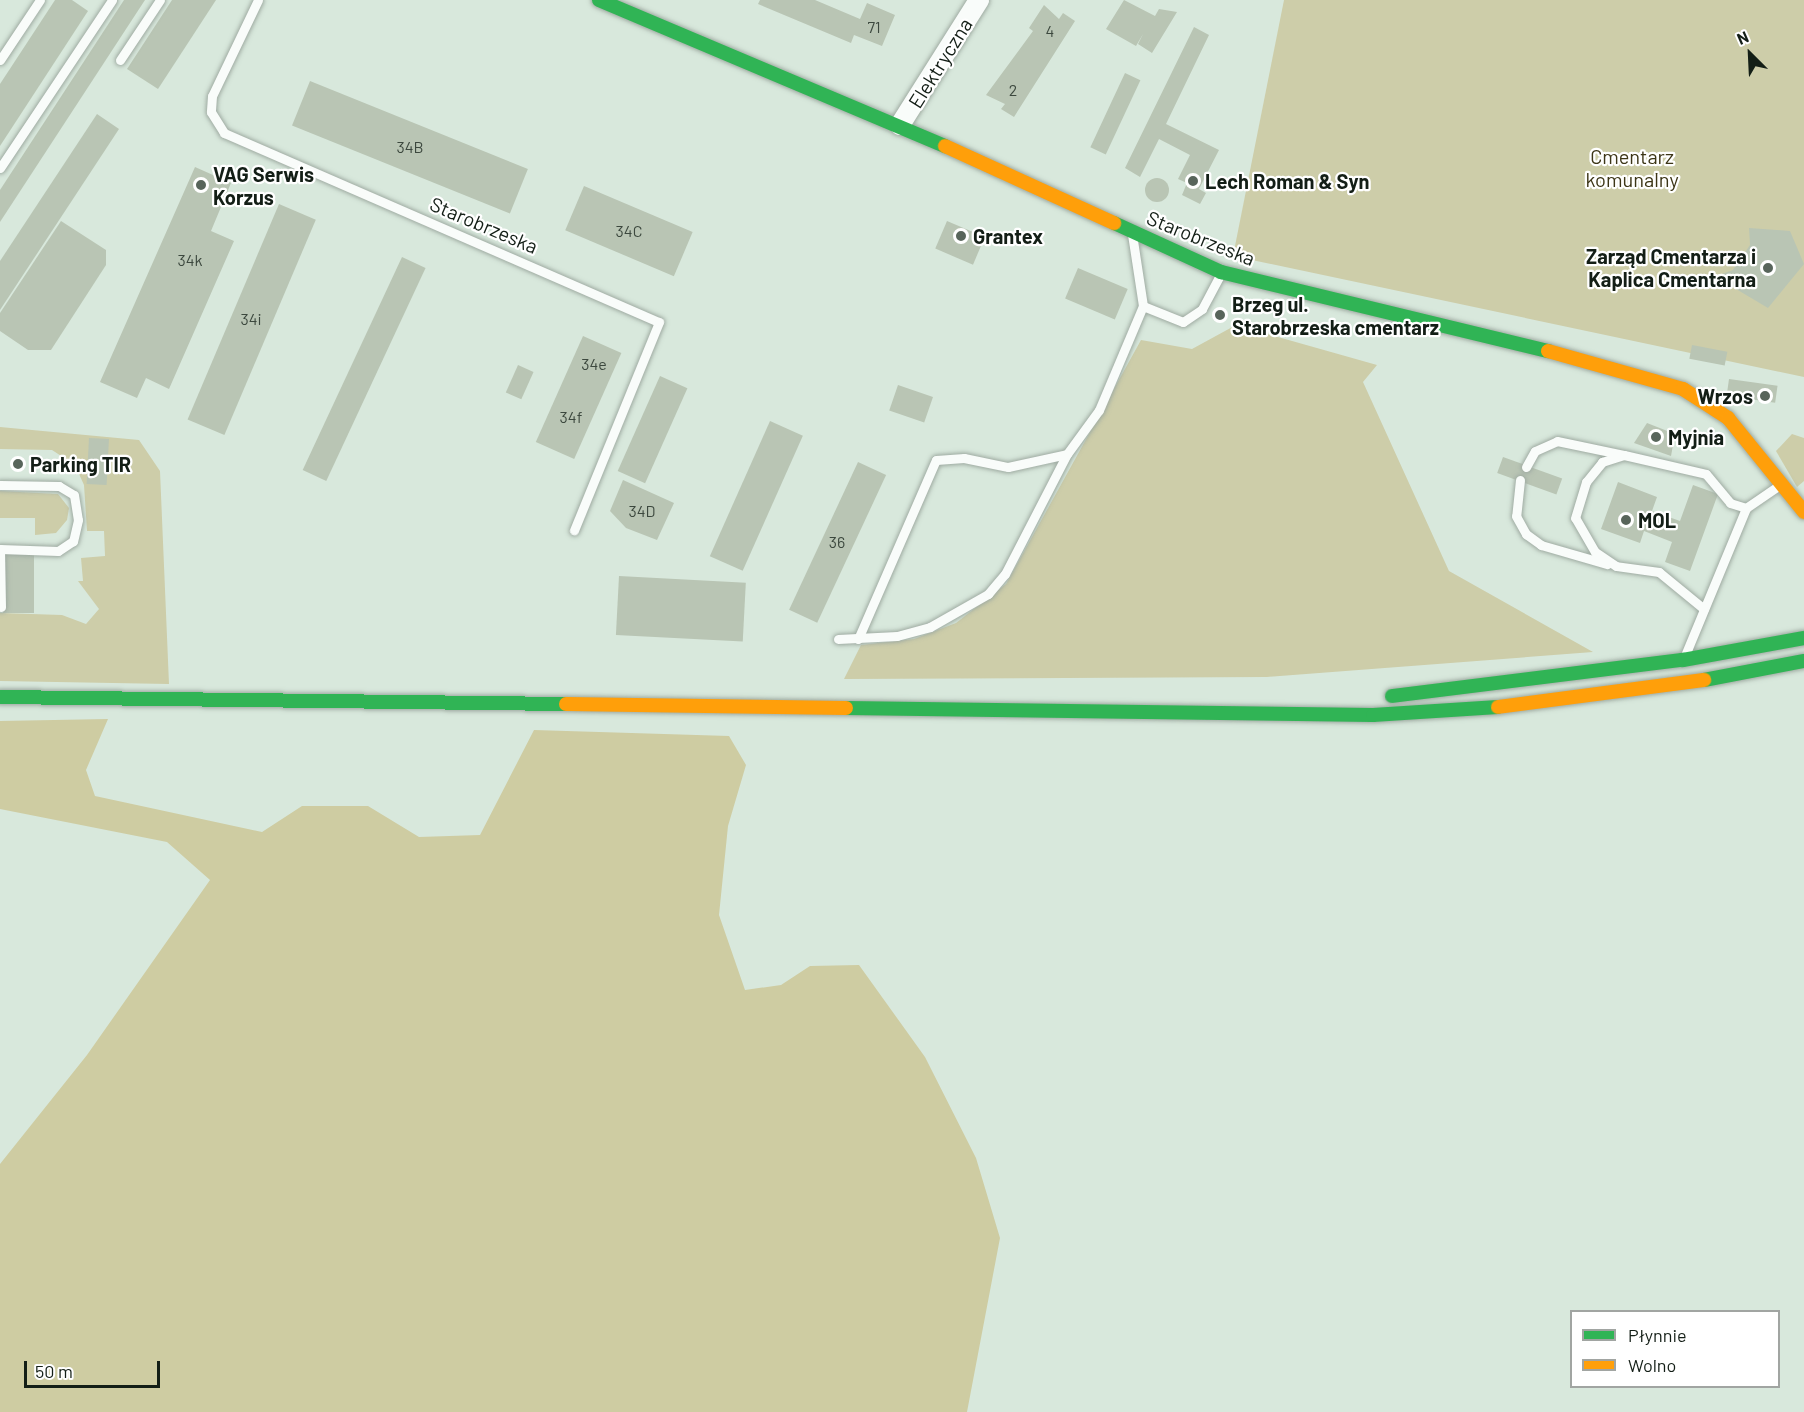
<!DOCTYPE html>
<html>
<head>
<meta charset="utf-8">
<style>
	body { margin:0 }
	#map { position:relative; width:1804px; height:1412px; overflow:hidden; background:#d8e8dc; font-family:Barlow,sans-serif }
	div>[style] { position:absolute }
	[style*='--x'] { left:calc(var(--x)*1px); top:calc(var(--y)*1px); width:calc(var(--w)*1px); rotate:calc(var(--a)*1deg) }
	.green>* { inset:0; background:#cdcda9 }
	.forest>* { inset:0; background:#cecca2 }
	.building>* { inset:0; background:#b9c5b4; transform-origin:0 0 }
	.round { border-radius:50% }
	.roads { filter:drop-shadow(0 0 2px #9faba2) drop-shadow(0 0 2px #9faba2) }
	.lane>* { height:9px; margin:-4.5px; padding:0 4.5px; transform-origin:4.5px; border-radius:4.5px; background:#f9fcfa }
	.street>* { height:20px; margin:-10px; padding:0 10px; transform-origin:10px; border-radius:10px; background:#f9fcfa }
	.fast>* { height:14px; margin:-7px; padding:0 7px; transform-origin:7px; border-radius:7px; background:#30b455 }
	.slow>* { height:14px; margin:-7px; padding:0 7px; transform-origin:7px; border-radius:7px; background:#ff9f0a }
	.dots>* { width:16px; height:16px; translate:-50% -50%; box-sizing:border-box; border:3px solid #fff; border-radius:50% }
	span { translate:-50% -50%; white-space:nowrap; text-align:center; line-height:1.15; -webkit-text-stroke:4.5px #fff; paint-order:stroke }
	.number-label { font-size:16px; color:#3c483e }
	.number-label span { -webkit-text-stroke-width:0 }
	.street-label { font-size:20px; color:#131e16 }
	.park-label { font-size:20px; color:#3c3516 }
	.poi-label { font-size:20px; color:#131e16; font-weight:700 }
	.left { translate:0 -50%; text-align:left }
	.right { translate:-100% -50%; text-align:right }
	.legend { position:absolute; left:1570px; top:1310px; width:210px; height:78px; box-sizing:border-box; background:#fff; border:2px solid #a1a5a2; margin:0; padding:8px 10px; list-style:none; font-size:18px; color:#131e16 }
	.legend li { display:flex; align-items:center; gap:12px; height:30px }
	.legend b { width:30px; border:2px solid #a1a5a2 }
	.north { position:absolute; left:1720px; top:24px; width:60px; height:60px; -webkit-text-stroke:4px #fff; paint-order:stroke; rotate:336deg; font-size:16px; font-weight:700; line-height:24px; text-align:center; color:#131e16 }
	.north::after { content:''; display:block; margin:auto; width:21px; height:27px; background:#131e16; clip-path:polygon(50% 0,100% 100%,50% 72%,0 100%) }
	.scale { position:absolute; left:24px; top:1361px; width:136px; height:27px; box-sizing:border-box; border:3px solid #131e16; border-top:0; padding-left:8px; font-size:18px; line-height:21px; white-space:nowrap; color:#131e16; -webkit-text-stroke:4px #fff; paint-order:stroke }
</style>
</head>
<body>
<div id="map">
	<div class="green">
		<i style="clip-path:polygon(1284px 0,1804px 0,1804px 377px,1233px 256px)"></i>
		<i style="clip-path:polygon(1236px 325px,1377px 365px,1363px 382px,1449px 571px,1593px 652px,1267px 677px,844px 679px,861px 645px,914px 639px,956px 623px,1006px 584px,1141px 340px,1192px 349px)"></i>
		<i style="clip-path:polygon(0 427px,139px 440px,160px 471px,169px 684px,0 681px,0 613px,62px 615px,86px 624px,99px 609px,78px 581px,83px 581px,81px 558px,105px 556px,104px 531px,87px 531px,84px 485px,75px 465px,52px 450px,0 449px)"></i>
		<i style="clip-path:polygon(1792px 434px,1804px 438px,1804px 481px,1797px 487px,1776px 451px)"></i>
		<i style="clip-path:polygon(0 491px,58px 494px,69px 508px,67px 520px,56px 533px,35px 535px,35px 518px,0 518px)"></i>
	</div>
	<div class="forest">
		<i style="clip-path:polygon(108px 719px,86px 770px,95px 796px,262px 832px,302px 806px,368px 806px,419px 837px,480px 835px,534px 730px,729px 736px,746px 765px,728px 826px,719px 915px,745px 990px,781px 985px,810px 966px,859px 965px,925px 1057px,976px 1158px,1000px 1238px,967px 1412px,0 1412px,0 1164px,87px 1055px,210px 880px,167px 842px,0 809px,0 721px)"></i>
	</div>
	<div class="building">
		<i style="clip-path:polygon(55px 0,72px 0,88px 11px,0 146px,0 84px)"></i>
		<i style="clip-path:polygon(124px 0,145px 0,0 222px,0 190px)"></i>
		<i style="clip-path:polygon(172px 0,216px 0,158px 89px,127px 69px)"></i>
		<i style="clip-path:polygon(760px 0,815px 0,860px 19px,867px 3px,895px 15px,882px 46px,854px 35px,851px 43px,758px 4px)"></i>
		<i style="clip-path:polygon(1124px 0,1155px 16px,1159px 9px,1177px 12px,1152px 53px,1138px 44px,1143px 34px,1136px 46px,1106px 29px)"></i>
		<i style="clip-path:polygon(1044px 5px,1059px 19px,1063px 13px,1075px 21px,1014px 117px,1001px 109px,1005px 104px,986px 95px,1033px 31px,1029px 28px)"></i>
		<i style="clip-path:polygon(1194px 27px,1209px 35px,1166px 124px,1219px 150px,1199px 189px,1206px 193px,1200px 204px,1182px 195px,1187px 183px,1178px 179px,1190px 155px,1159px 139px,1140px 177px,1125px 168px)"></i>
		<i style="left:1125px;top:73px;width:17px;height:82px;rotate:25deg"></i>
		<i style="left:310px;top:81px;width:235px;height:48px;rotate:22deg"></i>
		<i style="clip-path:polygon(97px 114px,119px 129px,0 310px,0 261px)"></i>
		<i style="clip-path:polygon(195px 167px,231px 183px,211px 231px,234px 241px,169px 389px,146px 378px,137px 398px,100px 382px)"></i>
		<i class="round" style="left:1145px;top:178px;width:24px;height:24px"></i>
		<i style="left:584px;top:186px;width:118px;height:48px;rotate:23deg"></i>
		<i style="left:279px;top:204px;width:40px;height:234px;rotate:23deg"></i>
		<i style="clip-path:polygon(61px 221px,106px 250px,106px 265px,51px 350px,28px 350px,0 331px,0 313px)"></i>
		<i style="left:947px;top:221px;width:41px;height:30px;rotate:23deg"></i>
		<i style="clip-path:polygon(1749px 228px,1790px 231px,1804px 264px,1768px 308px,1726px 283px,1722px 274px,1733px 270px,1750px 245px)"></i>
		<i style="left:402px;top:257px;width:26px;height:235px;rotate:25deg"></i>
		<i style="left:1078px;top:268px;width:54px;height:33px;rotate:23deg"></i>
		<i style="left:583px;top:336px;width:42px;height:116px;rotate:24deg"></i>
		<i style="left:1692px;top:345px;width:36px;height:14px;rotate:11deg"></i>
		<i style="left:518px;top:365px;width:17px;height:30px;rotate:24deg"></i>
		<i style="left:660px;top:376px;width:30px;height:104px;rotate:24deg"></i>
		<i style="left:1729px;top:379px;width:49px;height:17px;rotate:8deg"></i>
		<i style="left:898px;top:385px;width:37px;height:27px;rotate:19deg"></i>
		<i style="left:770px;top:421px;width:36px;height:148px;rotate:24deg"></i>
		<i style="clip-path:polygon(1647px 423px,1675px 434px,1671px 456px,1634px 443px)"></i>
		<i style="left:89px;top:438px;width:20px;height:46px;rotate:3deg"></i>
		<i style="left:1503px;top:457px;width:63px;height:17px;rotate:20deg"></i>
		<i style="left:858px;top:462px;width:31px;height:163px;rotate:25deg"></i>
		<i style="clip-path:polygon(623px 480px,674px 503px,657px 540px,626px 528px,610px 511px)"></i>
		<i style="clip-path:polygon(1618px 482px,1657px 497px,1652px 511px,1680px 521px,1693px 485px,1718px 494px,1690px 571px,1665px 562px,1672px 542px,1644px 531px,1640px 543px,1601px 529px)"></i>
		<i style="left:3px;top:551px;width:31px;height:62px"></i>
		<i style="left:619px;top:576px;width:127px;height:59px;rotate:3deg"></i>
	</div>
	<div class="roads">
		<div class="lane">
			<i style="--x:258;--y:0;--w:106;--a:115.6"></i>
			<i style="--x:212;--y:96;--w:16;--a:94"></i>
			<i style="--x:211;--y:112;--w:25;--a:58"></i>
			<i style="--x:224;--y:133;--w:474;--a:23.5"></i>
			<i style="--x:659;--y:322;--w:225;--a:112.2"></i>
			<i style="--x:0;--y:60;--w:72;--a:-56.3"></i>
			<i style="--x:120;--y:60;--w:72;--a:-56.3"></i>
			<i style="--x:0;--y:168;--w:202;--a:-56.3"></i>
			<i style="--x:1132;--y:234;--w:73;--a:81.3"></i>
			<i style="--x:1143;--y:306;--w:43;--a:21.8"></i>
			<i style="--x:1183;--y:322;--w:23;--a:-34"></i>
			<i style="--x:1202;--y:309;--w:38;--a:-62"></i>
			<i style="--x:1526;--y:467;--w:18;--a:-61"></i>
			<i style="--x:1535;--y:451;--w:24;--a:-24"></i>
			<i style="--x:1557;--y:441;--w:68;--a:11.8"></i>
			<i style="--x:1520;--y:480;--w:36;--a:96"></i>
			<i style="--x:1516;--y:516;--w:21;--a:61"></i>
			<i style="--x:1526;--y:534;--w:19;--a:36"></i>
			<i style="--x:1541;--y:545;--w:69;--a:16.1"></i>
			<i style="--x:0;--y:485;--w:59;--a:1"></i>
			<i style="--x:59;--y:486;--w:17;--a:31"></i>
			<i style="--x:74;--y:495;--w:25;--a:81"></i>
			<i style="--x:78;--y:520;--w:22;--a:103"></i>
			<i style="--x:73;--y:541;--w:18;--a:146"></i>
			<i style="--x:58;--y:551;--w:58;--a:-178"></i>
			<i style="--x:0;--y:549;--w:58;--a:89"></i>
			<i style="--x:1704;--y:609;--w:58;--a:-140.6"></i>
			<i style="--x:1659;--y:572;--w:43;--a:-172.1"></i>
			<i style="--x:1616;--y:566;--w:25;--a:-146"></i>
			<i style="--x:1595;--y:552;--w:39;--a:-120"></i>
			<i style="--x:1575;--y:518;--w:38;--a:-73"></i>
			<i style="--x:1586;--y:482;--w:26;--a:-51"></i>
			<i style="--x:1602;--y:462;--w:23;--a:-18"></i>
			<i style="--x:1624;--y:455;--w:84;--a:13"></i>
			<i style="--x:1706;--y:474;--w:38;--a:50"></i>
			<i style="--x:1730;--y:503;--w:17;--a:17"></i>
			<i style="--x:838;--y:639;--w:59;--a:-2.9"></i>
			<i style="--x:897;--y:636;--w:34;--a:-15"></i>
			<i style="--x:930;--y:627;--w:67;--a:-29.6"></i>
			<i style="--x:988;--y:594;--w:26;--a:-50"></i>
			<i style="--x:1005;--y:574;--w:135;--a:-62.7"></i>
			<i style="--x:858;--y:639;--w:195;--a:-66.5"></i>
			<i style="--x:936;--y:460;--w:28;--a:-4"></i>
			<i style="--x:964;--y:458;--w:45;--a:11.6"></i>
			<i style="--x:1008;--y:467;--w:60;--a:-12.4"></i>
			<i style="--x:1067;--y:454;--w:54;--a:-54"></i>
			<i style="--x:1099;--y:410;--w:113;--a:-67.1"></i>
			<i style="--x:1686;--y:653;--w:157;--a:-67.5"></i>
			<i style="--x:1746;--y:508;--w:42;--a:-34.4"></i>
		</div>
		<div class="street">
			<i style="--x:900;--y:125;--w:148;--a:-57.7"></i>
		</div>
		<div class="fast">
			<i style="--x:599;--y:0;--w:376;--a:22.9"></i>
			<i style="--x:1114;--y:223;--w:118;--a:24.6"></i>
			<i style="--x:1221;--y:272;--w:336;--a:13.6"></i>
			<i style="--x:1704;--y:680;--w:102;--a:-10.8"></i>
			<i style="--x:1392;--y:696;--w:293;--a:-7.1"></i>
			<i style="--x:1683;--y:660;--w:123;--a:-10.3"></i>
			<i style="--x:0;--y:697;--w:566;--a:0.71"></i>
			<i style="--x:846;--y:708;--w:527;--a:0.76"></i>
			<i style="--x:1373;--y:715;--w:125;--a:-3.7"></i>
		</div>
		<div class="slow">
			<i style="--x:945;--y:146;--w:186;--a:24.5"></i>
			<i style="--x:1548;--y:351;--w:140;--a:15.7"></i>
			<i style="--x:1683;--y:389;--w:54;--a:32.8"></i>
			<i style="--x:1728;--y:418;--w:121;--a:51"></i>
			<i style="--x:566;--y:704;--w:280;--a:0.8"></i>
			<i style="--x:1498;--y:707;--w:208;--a:-7.5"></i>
		</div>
	</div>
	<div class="dots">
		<i style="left:1193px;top:181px;background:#58655b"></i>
		<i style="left:201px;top:185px;background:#58655b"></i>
		<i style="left:961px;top:236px;background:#58655b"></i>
		<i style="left:1768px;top:268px;background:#58655b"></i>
		<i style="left:1220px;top:315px;background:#58655b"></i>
		<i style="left:1765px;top:396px;background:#58655b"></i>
		<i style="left:1656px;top:437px;background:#58655b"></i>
		<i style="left:18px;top:464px;background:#58655b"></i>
		<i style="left:1626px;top:520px;background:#58655b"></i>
	</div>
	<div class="number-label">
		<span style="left:874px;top:27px">71</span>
		<span style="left:1050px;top:31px">4</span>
		<span style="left:1013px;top:90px">2</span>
		<span style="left:410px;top:147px">34B</span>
		<span style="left:629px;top:231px">34C</span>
		<span style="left:190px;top:260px">34k</span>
		<span style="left:251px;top:319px">34i</span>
		<span style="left:594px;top:364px">34e</span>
		<span style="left:571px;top:417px">34f</span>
		<span style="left:642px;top:511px">34D</span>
		<span style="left:837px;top:542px">36</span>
	</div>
	<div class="street-label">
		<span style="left:940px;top:63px;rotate:-58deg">Elektryczna</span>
		<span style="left:484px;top:225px;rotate:23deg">Starobrzeska</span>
		<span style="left:1201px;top:238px;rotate:22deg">Starobrzeska</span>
	</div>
	<div class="park-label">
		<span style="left:1632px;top:168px">Cmentarz<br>komunalny</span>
	</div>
	<div class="poi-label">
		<span class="left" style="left:213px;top:186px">VAG Serwis<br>Korzus</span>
		<span class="left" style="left:1205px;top:181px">Lech Roman &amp; Syn</span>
		<span class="left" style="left:973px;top:236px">Grantex</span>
		<span class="right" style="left:1756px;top:268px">Zarząd Cmentarza i<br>Kaplica Cmentarna</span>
		<span class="left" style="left:1232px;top:316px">Brzeg ul.<br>Starobrzeska cmentarz</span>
		<span class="right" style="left:1753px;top:396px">Wrzos</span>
		<span class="left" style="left:1668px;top:437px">Myjnia</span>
		<span class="left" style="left:30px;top:464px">Parking TIR</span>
		<span class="left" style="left:1638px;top:520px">MOL</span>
	</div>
	<ul class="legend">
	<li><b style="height:8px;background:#30b455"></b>Płynnie</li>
	<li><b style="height:8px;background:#ff9f0a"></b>Wolno</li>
	</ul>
	<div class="north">N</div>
	<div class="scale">50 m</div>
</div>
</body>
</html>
